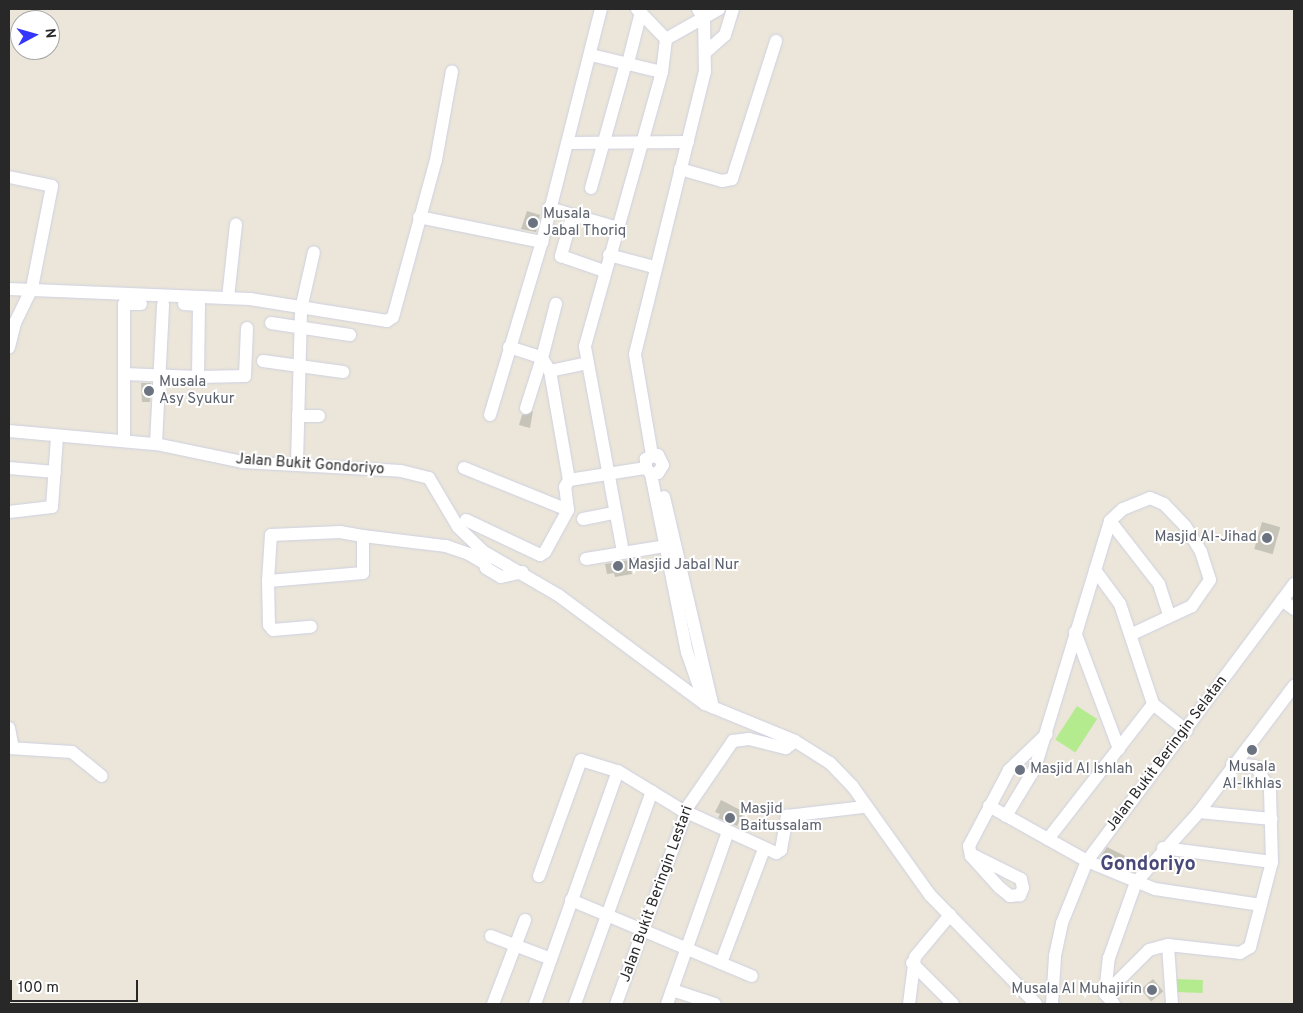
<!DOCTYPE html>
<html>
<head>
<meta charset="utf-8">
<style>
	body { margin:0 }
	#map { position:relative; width:1303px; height:1013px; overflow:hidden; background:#ebe6d9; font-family:Overpass,sans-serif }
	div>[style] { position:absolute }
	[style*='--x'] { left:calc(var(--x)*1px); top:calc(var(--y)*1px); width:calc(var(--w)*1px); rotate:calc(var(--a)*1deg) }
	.pitch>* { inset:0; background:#b4eb8f; transform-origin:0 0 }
	.building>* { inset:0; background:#c6c3b9; transform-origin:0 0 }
	.roads { filter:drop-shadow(0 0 1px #cecfe2) drop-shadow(0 0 1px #cecfe2) }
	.minor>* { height:12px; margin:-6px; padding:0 6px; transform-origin:6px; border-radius:6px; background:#fff }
	.dots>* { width:14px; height:14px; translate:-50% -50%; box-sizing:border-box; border:2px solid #fff; border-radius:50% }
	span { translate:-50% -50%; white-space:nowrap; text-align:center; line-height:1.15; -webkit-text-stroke:4px #fff; paint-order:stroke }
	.worship-label { font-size:15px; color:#5b616d }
	.left { translate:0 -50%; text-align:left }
	.right { translate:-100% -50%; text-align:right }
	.street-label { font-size:15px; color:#282828 }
	.district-label { font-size:20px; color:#484879; font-weight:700 }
	.frame { position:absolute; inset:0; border:10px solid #282828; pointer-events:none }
	.north { position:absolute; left:10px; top:10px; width:50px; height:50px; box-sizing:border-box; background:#fff; border:1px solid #a9a9a9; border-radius:50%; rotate:84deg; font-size:14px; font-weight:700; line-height:20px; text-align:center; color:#282828 }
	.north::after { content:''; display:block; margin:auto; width:18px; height:22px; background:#3436fd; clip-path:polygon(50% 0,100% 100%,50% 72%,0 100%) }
	.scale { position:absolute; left:10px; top:980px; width:128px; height:22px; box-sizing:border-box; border:2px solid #282828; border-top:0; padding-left:6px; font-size:15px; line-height:18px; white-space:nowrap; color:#282828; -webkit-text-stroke:4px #fff; paint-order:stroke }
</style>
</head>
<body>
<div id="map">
	<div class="pitch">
		<i style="left:1077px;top:706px;width:24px;height:40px;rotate:33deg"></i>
		<i style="left:1175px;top:979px;width:28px;height:13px;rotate:2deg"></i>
	</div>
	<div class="building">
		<i style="clip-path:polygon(527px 211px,540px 215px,536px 232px,521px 229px)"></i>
		<i style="clip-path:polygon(141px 383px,151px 383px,150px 402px,142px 402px)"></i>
		<i style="clip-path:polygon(533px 411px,530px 428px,519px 425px,522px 415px)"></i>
		<i style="left:1262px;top:522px;width:19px;height:28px;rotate:16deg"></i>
		<i style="clip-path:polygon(630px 560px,632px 574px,615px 577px,614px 573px,607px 574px,605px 564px)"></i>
		<i style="clip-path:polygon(721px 800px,744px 812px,737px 826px,718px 818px,720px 814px,715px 812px)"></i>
		<i style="clip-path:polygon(1107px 847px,1125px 856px,1121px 866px,1100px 857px)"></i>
		<i style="left:1153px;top:979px;width:16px;height:16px;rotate:50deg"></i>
	</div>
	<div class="roads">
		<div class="minor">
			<i style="--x:666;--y:39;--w:61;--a:-29.5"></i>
			<i style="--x:707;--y:51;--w:24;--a:-42"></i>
			<i style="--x:725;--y:35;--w:27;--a:-73"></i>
			<i style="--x:591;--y:55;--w:73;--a:13.5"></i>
			<i style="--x:628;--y:63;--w:53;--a:-75.7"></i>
			<i style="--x:568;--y:143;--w:120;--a:-0.5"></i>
			<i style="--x:680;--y:169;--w:44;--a:15.9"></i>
			<i style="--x:722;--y:181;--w:10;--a:-11"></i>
			<i style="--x:732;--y:179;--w:145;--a:-72.3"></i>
			<i style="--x:9;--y:177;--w:44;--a:11.8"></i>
			<i style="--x:52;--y:186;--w:104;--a:101.1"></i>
			<i style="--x:32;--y:288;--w:39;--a:116"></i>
			<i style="--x:15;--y:323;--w:25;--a:104"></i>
			<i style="--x:591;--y:188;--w:130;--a:-74.4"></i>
			<i style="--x:549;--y:208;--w:72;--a:16.2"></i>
			<i style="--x:419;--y:217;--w:126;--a:11.5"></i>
			<i style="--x:572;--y:217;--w:41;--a:105.8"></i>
			<i style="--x:561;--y:256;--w:46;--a:19.2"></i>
			<i style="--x:609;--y:255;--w:47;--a:14.9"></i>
			<i style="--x:9;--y:289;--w:241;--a:2.4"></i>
			<i style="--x:250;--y:299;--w:139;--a:9.1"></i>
			<i style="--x:387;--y:321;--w:7;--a:-34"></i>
			<i style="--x:393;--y:317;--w:163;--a:-74.7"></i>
			<i style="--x:436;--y:160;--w:90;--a:-79.8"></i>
			<i style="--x:228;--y:298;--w:74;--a:-83.8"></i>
			<i style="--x:271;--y:323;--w:80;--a:8.6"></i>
			<i style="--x:509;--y:347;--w:35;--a:18"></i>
			<i style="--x:542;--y:358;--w:56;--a:-75.5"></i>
			<i style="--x:263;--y:361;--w:81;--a:7.8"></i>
			<i style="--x:550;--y:371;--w:38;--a:-12"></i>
			<i style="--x:124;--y:374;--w:74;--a:2.3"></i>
			<i style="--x:198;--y:377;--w:72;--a:-89.2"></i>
			<i style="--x:199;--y:305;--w:15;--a:-176"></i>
			<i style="--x:198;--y:377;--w:47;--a:-1.2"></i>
			<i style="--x:245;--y:376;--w:48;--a:-87.6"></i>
			<i style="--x:526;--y:408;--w:52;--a:-72.3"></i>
			<i style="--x:490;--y:415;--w:181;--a:-73.3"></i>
			<i style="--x:542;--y:242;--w:240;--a:-75.8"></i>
			<i style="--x:298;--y:416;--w:21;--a:0"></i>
			<i style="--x:9;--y:431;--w:148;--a:5.1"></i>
			<i style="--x:156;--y:444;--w:88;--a:11.8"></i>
			<i style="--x:242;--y:462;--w:159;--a:3.2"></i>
			<i style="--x:401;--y:471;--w:29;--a:14"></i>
			<i style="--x:429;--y:478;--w:57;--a:59.4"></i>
			<i style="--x:458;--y:527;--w:36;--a:44"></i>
			<i style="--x:484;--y:552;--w:86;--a:30.2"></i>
			<i style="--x:558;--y:595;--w:183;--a:36.6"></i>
			<i style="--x:705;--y:704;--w:97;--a:22.3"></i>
			<i style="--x:795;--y:741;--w:41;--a:32.2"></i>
			<i style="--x:830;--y:763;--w:33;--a:46"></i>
			<i style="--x:853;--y:787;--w:133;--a:54.5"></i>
			<i style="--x:930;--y:895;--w:152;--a:45.8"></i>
			<i style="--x:124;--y:441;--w:137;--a:-90"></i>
			<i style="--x:124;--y:304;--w:17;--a:0"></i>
			<i style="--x:156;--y:444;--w:140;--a:-87.1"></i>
			<i style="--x:652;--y:455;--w:102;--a:-99.6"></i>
			<i style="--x:635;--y:354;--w:291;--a:-76.1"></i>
			<i style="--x:705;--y:72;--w:52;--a:-91.1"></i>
			<i style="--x:704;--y:20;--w:13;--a:-119"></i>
			<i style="--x:297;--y:464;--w:155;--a:-88.5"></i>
			<i style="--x:301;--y:309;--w:58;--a:-77.2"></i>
			<i style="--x:9;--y:468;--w:46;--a:5"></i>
			<i style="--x:464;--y:468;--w:112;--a:22"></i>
			<i style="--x:651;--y:474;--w:7;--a:-8"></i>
			<i style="--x:658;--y:473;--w:9;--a:-58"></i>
			<i style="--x:663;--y:465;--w:11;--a:-117"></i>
			<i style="--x:658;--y:455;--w:13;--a:162"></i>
			<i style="--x:646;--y:459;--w:9;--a:90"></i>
			<i style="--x:646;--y:468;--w:8;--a:50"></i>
			<i style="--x:651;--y:474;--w:182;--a:78.6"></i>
			<i style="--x:687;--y:652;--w:55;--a:70.9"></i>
			<i style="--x:569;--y:480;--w:78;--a:-8.9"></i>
			<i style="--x:664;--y:497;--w:216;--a:76.9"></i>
			<i style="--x:9;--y:512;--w:43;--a:-6.6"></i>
			<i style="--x:52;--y:507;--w:70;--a:-85.9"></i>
			<i style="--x:583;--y:519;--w:33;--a:-11"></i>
			<i style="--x:466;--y:520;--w:82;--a:25.3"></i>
			<i style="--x:540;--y:555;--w:6;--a:-31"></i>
			<i style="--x:545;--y:552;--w:48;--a:-61.3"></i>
			<i style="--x:568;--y:510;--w:23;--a:-97"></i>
			<i style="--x:565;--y:487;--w:8;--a:-60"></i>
			<i style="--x:569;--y:480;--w:111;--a:-99.9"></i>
			<i style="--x:550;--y:371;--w:15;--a:-122"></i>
			<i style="--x:1110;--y:521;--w:80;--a:52.1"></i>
			<i style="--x:1159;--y:584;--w:33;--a:72"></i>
			<i style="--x:340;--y:532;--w:23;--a:10"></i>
			<i style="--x:363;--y:536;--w:37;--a:90"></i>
			<i style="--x:363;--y:573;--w:95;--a:175.2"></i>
			<i style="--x:268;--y:581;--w:46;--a:-86.3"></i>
			<i style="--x:271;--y:535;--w:69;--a:-2.5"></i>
			<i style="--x:363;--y:536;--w:84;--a:6.9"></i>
			<i style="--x:446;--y:546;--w:24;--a:19"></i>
			<i style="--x:469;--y:554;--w:17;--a:31"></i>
			<i style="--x:623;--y:552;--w:209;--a:-100.5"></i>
			<i style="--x:585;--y:346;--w:285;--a:-74.3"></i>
			<i style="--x:662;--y:72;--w:33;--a:-83"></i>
			<i style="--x:666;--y:39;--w:42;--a:-134"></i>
			<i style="--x:484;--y:557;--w:11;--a:80"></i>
			<i style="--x:486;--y:568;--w:17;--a:31"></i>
			<i style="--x:501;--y:577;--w:22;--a:-13"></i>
			<i style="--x:586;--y:559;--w:80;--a:-9.3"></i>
			<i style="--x:1095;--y:570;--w:42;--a:53.7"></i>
			<i style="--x:1120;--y:604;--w:105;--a:71.7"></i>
			<i style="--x:1153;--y:704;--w:43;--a:38.5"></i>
			<i style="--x:268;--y:581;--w:44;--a:88.7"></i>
			<i style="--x:269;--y:625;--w:6;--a:51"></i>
			<i style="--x:273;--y:630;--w:38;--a:-5"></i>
			<i style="--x:1282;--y:600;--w:15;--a:37"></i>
			<i style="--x:1075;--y:632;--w:125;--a:69.4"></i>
			<i style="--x:9;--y:728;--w:20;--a:79"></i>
			<i style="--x:9;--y:748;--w:63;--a:3.6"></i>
			<i style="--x:72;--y:752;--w:38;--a:39"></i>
			<i style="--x:989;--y:806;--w:112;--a:29.3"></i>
			<i style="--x:1087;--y:861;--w:74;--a:22.4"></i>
			<i style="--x:1155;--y:889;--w:107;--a:8.6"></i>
			<i style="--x:1199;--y:812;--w:73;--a:5.5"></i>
			<i style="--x:1006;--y:816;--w:56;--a:-58.9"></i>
			<i style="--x:1035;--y:768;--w:258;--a:-73.1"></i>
			<i style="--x:1110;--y:521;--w:18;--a:-43"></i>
			<i style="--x:1123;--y:509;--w:29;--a:-22"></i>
			<i style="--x:1150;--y:498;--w:15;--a:23"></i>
			<i style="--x:1164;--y:504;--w:30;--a:46"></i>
			<i style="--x:1185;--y:526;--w:31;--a:58"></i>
			<i style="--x:1201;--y:552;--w:29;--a:72"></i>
			<i style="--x:1210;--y:580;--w:32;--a:125"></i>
			<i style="--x:1192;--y:606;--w:68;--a:154.9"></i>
			<i style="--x:1048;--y:839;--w:171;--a:-52.1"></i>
			<i style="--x:1163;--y:848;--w:110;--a:7.3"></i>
			<i style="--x:971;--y:854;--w:56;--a:26.6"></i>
			<i style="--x:1021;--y:879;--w:9;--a:77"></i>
			<i style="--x:1023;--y:888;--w:8;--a:113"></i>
			<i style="--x:1020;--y:895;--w:10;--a:174"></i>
			<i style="--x:1010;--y:896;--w:14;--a:-141"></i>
			<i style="--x:999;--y:887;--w:42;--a:-132.1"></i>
			<i style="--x:971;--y:856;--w:10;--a:-101"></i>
			<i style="--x:969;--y:846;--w:86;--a:-62.2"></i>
			<i style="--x:1009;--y:770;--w:52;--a:-43.5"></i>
			<i style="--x:539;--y:876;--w:123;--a:-70.1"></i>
			<i style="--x:581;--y:760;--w:39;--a:17"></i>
			<i style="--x:618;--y:771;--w:73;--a:31.5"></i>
			<i style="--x:680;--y:809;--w:106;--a:24.6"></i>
			<i style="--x:776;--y:853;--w:6;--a:-31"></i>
			<i style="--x:781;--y:850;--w:35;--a:-80"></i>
			<i style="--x:787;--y:816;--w:78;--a:-6.7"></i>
			<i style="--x:571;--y:900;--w:196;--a:22.8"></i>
			<i style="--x:491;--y:936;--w:64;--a:21"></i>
			<i style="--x:1168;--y:945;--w:59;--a:86.1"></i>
			<i style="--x:721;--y:963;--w:122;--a:-69.3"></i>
			<i style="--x:912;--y:963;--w:58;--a:45"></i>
			<i style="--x:672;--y:990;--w:45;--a:18"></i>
			<i style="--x:1105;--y:994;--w:62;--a:-45"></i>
			<i style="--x:1149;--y:950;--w:20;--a:-15"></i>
			<i style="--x:1168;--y:945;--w:72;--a:6.3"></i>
			<i style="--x:1240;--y:953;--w:12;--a:-31"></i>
			<i style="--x:1250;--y:947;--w:88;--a:-75.5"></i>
			<i style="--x:1272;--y:862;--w:73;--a:-91.6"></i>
			<i style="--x:1270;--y:789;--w:27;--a:-123"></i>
			<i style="--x:1255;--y:766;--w:23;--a:-175"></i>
			<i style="--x:493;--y:1004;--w:90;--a:-69.1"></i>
			<i style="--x:535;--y:1004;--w:247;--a:-70.4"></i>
			<i style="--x:575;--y:1004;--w:226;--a:-70.1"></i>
			<i style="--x:616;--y:1004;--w:212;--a:-69.9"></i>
			<i style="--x:689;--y:805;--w:78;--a:-55.5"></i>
			<i style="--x:733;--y:741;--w:16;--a:-7"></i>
			<i style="--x:749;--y:739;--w:38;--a:14"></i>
			<i style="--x:786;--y:748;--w:11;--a:-38"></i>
			<i style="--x:667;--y:1004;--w:182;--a:-70.5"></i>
			<i style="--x:909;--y:1004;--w:47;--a:-82.7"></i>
			<i style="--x:915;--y:957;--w:55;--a:-50.2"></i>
			<i style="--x:1052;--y:1004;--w:48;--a:-86.4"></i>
			<i style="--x:1055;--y:956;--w:34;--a:-78"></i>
			<i style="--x:1062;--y:923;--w:67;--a:-68"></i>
			<i style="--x:1087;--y:861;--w:346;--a:-53.2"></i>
			<i style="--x:1114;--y:1004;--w:13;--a:-132"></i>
			<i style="--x:1105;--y:994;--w:36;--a:-84"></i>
			<i style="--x:1109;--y:958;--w:81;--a:-70.4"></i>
			<i style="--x:1136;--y:882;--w:94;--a:-48"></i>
			<i style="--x:1199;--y:812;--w:158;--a:-53"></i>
		</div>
	</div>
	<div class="dots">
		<i style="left:533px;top:223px;background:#6b7280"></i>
		<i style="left:149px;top:391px;background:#6b7280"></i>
		<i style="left:1267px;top:538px;background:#6b7280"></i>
		<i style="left:618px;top:566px;background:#6b7280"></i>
		<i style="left:1252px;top:750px;background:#6b7280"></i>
		<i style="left:1020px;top:770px;background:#6b7280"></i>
		<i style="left:730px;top:818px;background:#6b7280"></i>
		<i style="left:1152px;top:990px;background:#6b7280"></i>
	</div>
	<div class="worship-label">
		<span class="left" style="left:543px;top:223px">Musala<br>Jabal Thoriq</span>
		<span class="left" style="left:159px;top:391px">Musala<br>Asy Syukur</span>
		<span class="right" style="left:1257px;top:538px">Masjid Al-Jihad</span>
		<span class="left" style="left:628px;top:566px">Masjid Jabal Nur</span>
		<span style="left:1252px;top:776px">Musala<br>Al-Ikhlas</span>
		<span class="left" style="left:1030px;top:770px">Masjid Al Ishlah</span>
		<span class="left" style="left:740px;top:818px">Masjid<br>Baitussalam</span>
		<span class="right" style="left:1142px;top:990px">Musala Al Muhajirin</span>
	</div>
	<div class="street-label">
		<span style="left:310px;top:465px;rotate:4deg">Jalan Bukit Gondoriyo</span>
		<span style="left:1167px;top:754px;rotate:-53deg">Jalan Bukit Beringin Selatan</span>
		<span style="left:657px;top:894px;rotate:-70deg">Jalan Bukit Beringin Lestari</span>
	</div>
	<div class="district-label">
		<span style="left:1148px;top:865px">Gondoriyo</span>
	</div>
	<div class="frame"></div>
	<div class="north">N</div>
	<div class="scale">100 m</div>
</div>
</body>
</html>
